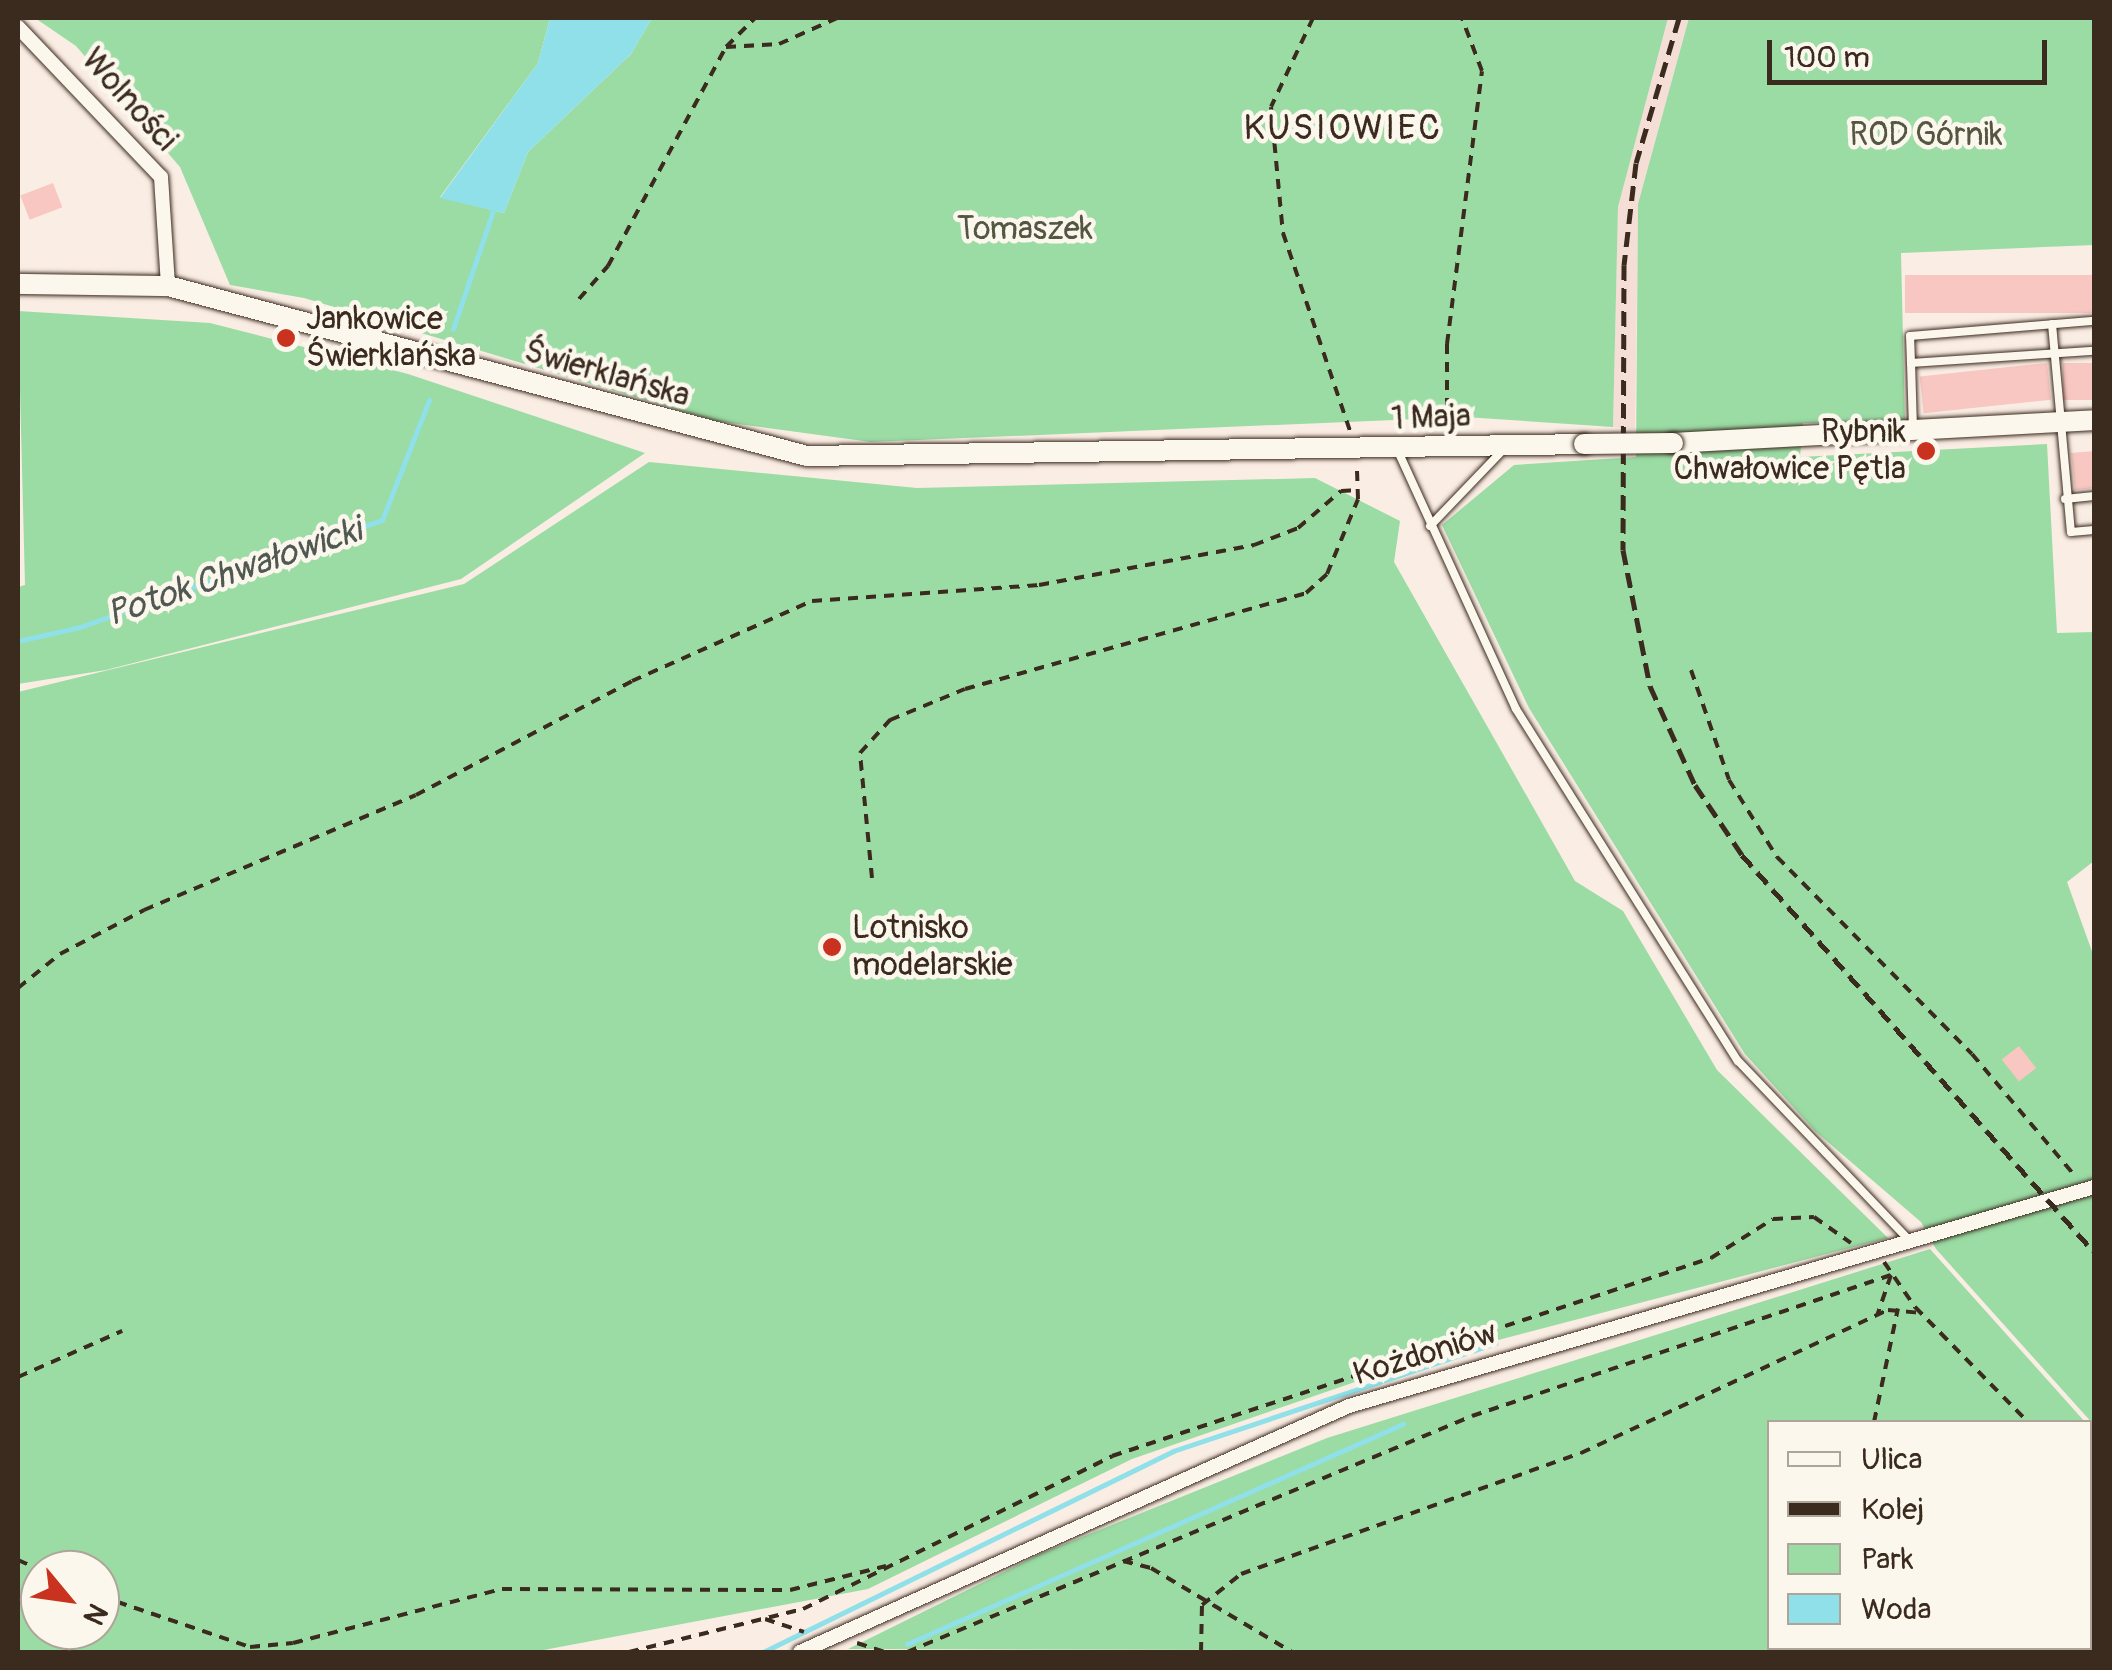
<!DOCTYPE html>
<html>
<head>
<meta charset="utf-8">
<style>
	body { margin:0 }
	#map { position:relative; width:2112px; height:1670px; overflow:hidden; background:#faede3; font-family:Pangolin,sans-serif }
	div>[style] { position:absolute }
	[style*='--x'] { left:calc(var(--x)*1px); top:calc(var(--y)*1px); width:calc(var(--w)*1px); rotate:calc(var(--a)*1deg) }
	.built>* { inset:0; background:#f5ded5 }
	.green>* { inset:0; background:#9bdba4 }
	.water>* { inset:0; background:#8fe0e9 }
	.stream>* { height:5px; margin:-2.5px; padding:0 2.5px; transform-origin:2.5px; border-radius:2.5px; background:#8fe0e9 }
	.building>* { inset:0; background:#f8c7c1; transform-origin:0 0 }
	.path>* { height:4px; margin-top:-2px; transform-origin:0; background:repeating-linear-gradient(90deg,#3b2a1e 0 10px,transparent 0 18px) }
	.roads { filter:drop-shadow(0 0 2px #3b2a1e) drop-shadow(0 0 2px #3b2a1e) }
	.service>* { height:8px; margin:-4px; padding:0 4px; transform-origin:4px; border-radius:4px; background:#fbf7ec }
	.minor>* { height:14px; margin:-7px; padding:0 7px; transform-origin:7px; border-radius:7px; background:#fbf7ec }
	.secondary>* { height:20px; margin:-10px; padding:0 10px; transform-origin:10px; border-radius:10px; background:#fbf7ec }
	.rail>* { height:5px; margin-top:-2.5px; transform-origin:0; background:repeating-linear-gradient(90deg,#3b2a1e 0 15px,transparent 0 23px) }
	.bridges { filter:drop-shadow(0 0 2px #3b2a1e) drop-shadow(0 0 2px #3b2a1e) }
	.secondary-bridge>* { height:20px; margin:-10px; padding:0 10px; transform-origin:10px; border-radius:10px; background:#fbf7ec }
	.dots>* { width:28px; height:28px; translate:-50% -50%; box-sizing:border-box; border:5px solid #fbf7ec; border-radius:50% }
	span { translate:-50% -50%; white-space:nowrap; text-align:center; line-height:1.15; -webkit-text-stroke:9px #fbf7ec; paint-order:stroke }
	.street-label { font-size:32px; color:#3b2a1e }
	.park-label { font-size:32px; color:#535640 }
	.poi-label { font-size:32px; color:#3b2a1e }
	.left { translate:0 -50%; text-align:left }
	.right { translate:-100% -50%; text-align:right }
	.neighbourhood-label { font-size:35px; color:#3b2a1e; letter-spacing:2.5px }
	.water-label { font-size:35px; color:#505851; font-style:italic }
	.frame { position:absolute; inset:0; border:20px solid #3b2a1e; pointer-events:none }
	.legend { position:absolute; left:1767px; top:1420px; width:325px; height:230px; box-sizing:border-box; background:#fbf7ec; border:2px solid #aea59a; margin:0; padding:12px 18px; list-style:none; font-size:30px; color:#3b2a1e }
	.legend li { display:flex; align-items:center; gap:20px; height:50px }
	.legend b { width:50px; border:2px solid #aea59a }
	.north { position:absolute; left:20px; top:1550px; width:100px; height:100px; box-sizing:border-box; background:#fbf7ec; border:2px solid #aea59a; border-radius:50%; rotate:119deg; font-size:28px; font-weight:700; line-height:40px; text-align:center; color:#3b2a1e }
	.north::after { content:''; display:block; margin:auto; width:35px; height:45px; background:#c8321e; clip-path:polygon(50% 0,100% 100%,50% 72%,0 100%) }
	.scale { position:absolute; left:1767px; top:40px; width:280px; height:45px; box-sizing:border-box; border:5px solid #3b2a1e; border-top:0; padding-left:12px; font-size:30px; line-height:35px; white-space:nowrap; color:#3b2a1e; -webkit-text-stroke:8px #fbf7ec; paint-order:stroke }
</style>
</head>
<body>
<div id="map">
	<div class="built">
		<i style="clip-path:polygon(1668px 18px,1689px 18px,1638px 204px,1635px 429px,1613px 427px,1618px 207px)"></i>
	</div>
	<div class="green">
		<i style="clip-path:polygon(35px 18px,550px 18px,538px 63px,440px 197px,504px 213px,528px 152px,631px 54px,652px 18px,1668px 18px,1618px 207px,1613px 427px,1465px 417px,871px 442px,716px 421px,304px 298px,230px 285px,180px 167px,76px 46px)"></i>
		<i style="clip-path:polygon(1689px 18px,2094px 18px,2094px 245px,1901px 253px,1905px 422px,1803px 423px,1800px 457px,2047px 444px,2057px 633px,2094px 632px,2094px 861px,2067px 882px,2094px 957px,2094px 1425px,1936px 1249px,1921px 1222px,1815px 1131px,1745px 1054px,1529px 708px,1442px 525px,1514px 465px,1636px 457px,1638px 204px)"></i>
		<i style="clip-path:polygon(18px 311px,210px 323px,408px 374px,645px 453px,461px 579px,106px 670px,18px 684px,18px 587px,25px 585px)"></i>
		<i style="clip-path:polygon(evenodd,649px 462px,917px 488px,1315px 478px,1400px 521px,1394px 562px,1575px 881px,1623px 911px,1717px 1070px,1888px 1238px,1410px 1363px,1132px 1459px,868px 1589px,533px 1652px,18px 1652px,18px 692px,464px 584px,649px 462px,40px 1570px,100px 1570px,100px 1630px,40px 1630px,40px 1570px)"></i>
		<i style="clip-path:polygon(1930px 1249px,2085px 1422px,1770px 1422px,1770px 1648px,2090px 1648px,2090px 1427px,2094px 1652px,848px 1649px,1040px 1554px,1327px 1438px)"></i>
	</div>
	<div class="water">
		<i style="clip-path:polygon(550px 18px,652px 18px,631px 54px,528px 152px,504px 213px,440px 198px,538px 63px)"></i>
	</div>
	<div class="stream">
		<i style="--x:453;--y:329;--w:131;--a:-71.3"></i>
		<i style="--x:18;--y:641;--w:64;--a:-12.7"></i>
		<i style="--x:80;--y:627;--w:320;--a:-19.5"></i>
		<i style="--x:382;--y:520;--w:129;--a:-68.6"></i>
		<i style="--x:907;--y:1644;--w:543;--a:-23.92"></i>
		<i style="--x:763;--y:1652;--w:457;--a:-26.1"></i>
		<i style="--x:1173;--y:1451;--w:340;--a:-18.5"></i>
	</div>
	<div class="building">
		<i style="left:53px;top:183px;width:26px;height:35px;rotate:69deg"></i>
		<i style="left:2094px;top:275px;width:38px;height:189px;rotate:90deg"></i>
		<i style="left:2047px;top:363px;width:37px;height:128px;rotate:84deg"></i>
		<i style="left:2094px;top:363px;width:37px;height:31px;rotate:90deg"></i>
		<i style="clip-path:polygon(2094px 451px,2094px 488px,2075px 490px,2071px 453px)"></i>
		<i style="left:2019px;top:1046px;width:28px;height:22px;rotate:52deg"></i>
	</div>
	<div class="path">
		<i style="--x:1313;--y:18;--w:98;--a:115.3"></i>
		<i style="--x:1271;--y:107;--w:127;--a:84.6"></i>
		<i style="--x:1283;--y:233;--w:209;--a:71.3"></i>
		<i style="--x:726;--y:47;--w:41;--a:-45"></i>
		<i style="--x:579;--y:299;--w:44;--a:-48.7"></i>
		<i style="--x:608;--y:266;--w:249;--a:-61.7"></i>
		<i style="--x:726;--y:47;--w:53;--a:-3.2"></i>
		<i style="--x:779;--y:44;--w:64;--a:-24.1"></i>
		<i style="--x:1447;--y:426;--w:82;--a:-90"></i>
		<i style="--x:1447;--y:344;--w:275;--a:-82.7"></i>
		<i style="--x:1482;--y:71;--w:57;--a:-110.7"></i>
		<i style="--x:1691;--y:670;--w:116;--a:70.9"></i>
		<i style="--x:1729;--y:780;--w:91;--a:58.1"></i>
		<i style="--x:1777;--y:857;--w:277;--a:45.3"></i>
		<i style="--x:1972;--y:1054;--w:160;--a:49.8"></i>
		<i style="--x:872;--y:878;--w:126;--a:-95.5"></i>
		<i style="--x:860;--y:753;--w:45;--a:-47.7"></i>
		<i style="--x:890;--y:720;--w:81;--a:-22.5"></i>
		<i style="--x:965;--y:689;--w:354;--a:-15.7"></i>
		<i style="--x:1306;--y:593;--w:28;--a:-42"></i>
		<i style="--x:1327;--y:574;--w:81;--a:-67.5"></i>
		<i style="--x:1358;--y:499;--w:34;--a:-92"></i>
		<i style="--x:18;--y:988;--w:54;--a:-39"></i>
		<i style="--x:60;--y:954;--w:95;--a:-27.6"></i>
		<i style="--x:144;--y:910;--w:295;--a:-22.9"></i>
		<i style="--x:416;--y:795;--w:244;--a:-27.8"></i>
		<i style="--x:632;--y:681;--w:197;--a:-24"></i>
		<i style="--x:812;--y:601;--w:228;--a:-4"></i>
		<i style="--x:1039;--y:585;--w:219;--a:-10.5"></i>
		<i style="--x:1254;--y:545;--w:47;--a:-21.1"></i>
		<i style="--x:1298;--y:528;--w:57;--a:-40.7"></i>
		<i style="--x:1341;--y:491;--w:18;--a:-3"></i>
		<i style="--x:1884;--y:1262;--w:55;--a:55.4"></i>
		<i style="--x:1915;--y:1307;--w:161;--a:45.5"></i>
		<i style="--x:18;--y:1377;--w:114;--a:-23.9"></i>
		<i style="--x:1874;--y:1422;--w:116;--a:-78.1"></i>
		<i style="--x:2090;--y:1490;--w:6;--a:51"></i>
		<i style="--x:18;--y:1560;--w:24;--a:24"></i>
		<i style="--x:1123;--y:1561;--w:29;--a:14"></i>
		<i style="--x:1151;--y:1568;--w:164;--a:30.8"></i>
		<i style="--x:100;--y:1596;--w:158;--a:18.8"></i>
		<i style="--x:250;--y:1647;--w:43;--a:-5.3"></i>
		<i style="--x:293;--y:1643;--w:216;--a:-14.5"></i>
		<i style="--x:502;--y:1589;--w:288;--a:0.2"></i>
		<i style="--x:790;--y:1590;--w:99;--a:-14"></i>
		<i style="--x:765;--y:1619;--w:41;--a:18.4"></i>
		<i style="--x:857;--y:1643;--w:29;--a:18"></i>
		<i style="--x:629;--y:1652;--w:179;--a:-13.9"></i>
		<i style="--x:803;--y:1609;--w:345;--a:-26.3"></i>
		<i style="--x:1112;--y:1456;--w:631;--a:-18.29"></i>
		<i style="--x:1711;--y:1258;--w:73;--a:-32.2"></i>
		<i style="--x:1773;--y:1219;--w:41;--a:-2.8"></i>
		<i style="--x:1814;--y:1217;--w:45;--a:35.1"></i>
		<i style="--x:907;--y:1652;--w:612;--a:-22.67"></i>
		<i style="--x:1472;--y:1416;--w:442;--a:-18.6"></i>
		<i style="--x:1891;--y:1275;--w:43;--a:108.9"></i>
		<i style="--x:1201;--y:1652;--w:47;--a:-88.8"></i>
		<i style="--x:1202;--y:1605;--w:50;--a:-38.5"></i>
		<i style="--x:1241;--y:1574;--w:361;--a:-19.6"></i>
		<i style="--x:1581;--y:1453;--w:339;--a:-25"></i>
		<i style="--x:1888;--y:1310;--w:33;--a:5"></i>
		<i style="--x:1803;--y:1652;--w:4;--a:-76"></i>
	</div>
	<div class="roads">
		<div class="service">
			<i style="--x:2052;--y:324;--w:209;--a:84.8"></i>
			<i style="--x:2071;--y:532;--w:23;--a:-5"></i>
			<i style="--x:1911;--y:363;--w:27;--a:-92"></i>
			<i style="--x:1910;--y:336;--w:185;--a:-4.7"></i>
			<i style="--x:1913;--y:429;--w:66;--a:-91.7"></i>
			<i style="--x:1911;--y:363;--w:183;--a:-3.8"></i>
			<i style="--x:1397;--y:449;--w:286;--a:65.4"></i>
			<i style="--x:1516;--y:709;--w:416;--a:57.8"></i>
			<i style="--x:1738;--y:1061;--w:248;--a:46.3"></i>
			<i style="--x:2065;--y:499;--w:29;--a:-6"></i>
			<i style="--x:1430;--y:526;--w:105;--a:-46.2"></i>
		</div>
		<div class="minor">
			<i style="--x:18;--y:27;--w:207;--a:46.4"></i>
			<i style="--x:161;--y:177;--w:109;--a:86.3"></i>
			<i style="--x:800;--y:1652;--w:602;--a:-24.14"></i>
			<i style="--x:1349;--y:1406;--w:777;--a:-16.38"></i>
		</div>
		<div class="secondary">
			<i style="--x:18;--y:284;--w:150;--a:0.8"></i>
			<i style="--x:168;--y:286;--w:661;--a:14.9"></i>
			<i style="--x:807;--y:456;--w:777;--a:-0.88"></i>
			<i style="--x:1673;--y:443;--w:422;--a:-3.1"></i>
		</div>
	</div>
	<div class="rail">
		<i style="--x:1679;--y:18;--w:151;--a:106.5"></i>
		<i style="--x:1636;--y:163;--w:103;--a:96.7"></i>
		<i style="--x:1624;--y:265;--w:285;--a:90.2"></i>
		<i style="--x:1623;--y:550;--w:139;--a:78.8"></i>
		<i style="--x:1650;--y:686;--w:109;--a:65.6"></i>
		<i style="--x:1695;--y:785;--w:84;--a:56.1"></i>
		<i style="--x:1742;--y:855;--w:531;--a:48.44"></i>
	</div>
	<div class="bridges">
		<div class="secondary-bridge">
			<i style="--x:1584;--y:444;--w:89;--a:-0.6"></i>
		</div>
	</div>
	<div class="dots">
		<i style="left:286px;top:338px;background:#c8321e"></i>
		<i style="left:1926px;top:451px;background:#c8321e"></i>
		<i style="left:832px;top:947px;background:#c8321e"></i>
	</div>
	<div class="street-label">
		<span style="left:129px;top:100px;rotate:48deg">Wolności</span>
		<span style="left:607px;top:374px;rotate:16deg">Świerklańska</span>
		<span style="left:1431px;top:418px;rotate:-2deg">1 Maja</span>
		<span style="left:1425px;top:1354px;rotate:-17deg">Kożdoniów</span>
	</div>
	<div class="park-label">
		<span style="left:1926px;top:135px">ROD Górnik</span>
		<span style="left:1025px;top:229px">Tomaszek</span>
	</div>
	<div class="poi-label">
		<span class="left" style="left:306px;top:338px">Jankowice<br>Świerklańska</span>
		<span class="right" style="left:1906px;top:451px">Rybnik<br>Chwałowice Pętla</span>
		<span class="left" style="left:852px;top:947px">Lotnisko<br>modelarskie</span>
	</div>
	<div class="neighbourhood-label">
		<span style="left:1343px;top:128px">KUSIOWIEC</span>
	</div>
	<div class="water-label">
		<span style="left:234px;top:572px;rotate:-19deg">Potok Chwałowicki</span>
	</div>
	<div class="frame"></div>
	<ul class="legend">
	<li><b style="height:12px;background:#fbf7ec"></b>Ulica</li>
	<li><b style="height:12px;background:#3b2a1e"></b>Kolej</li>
	<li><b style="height:28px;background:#9bdba4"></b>Park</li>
	<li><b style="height:28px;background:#8fe0e9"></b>Woda</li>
	</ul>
	<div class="north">N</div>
	<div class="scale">100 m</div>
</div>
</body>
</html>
